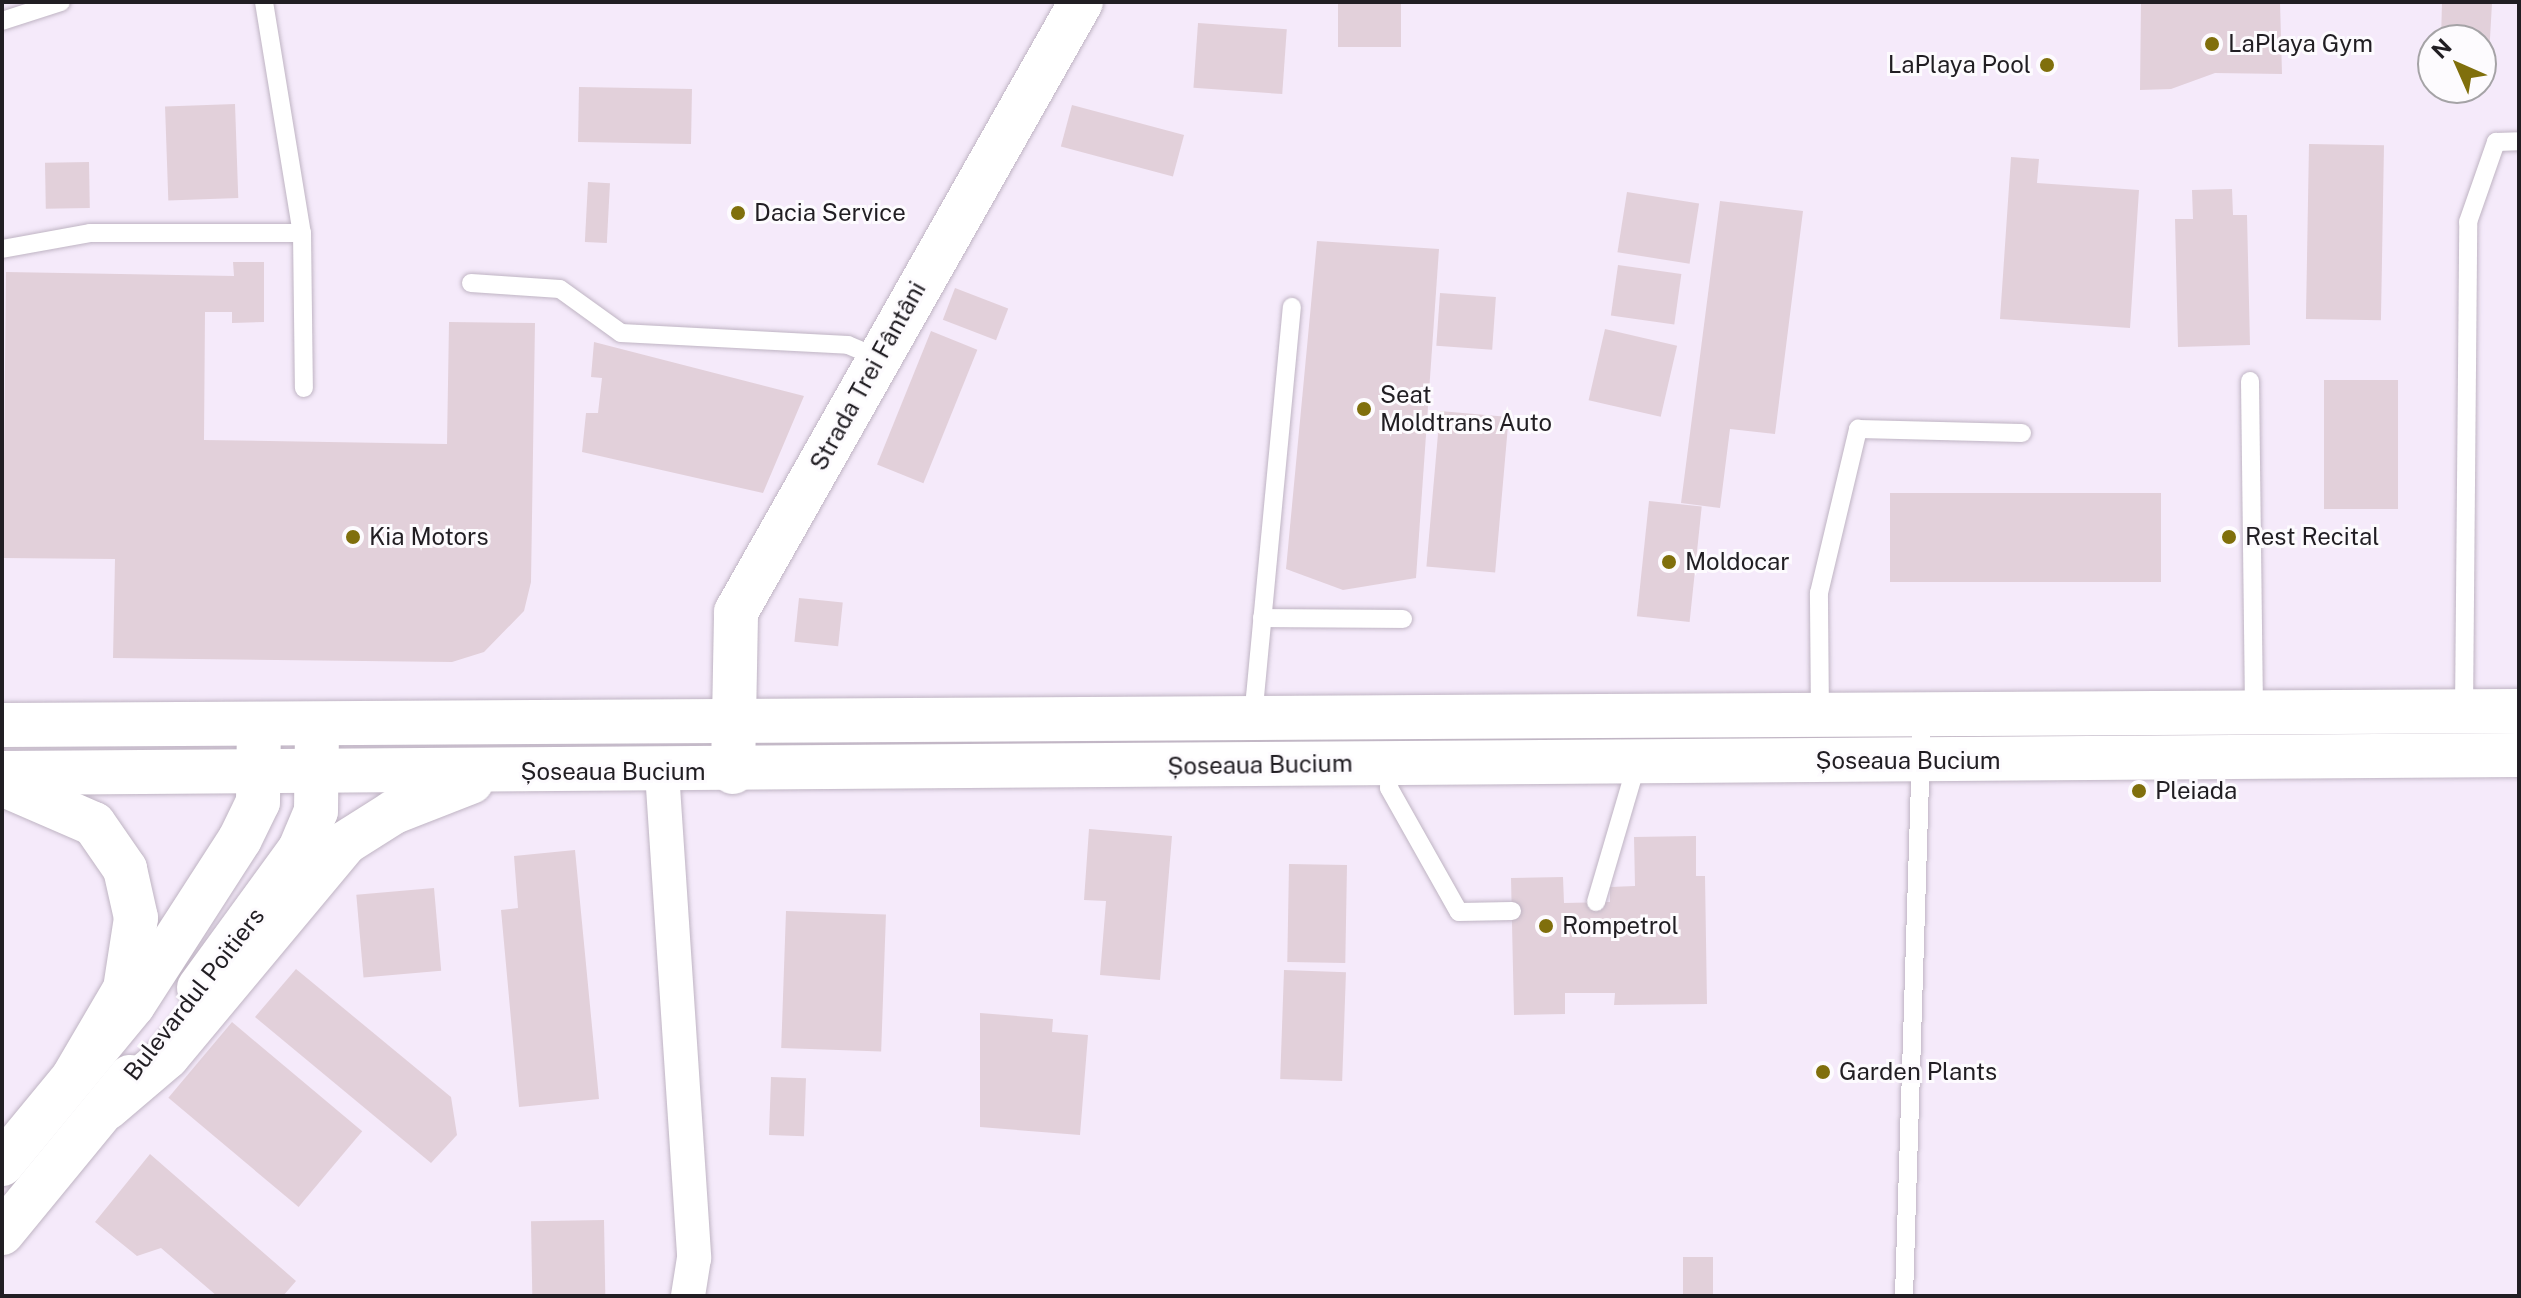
<!DOCTYPE html>
<html>
<head>
<meta charset="utf-8">
<style>
	body { margin:0 }
	#map { position:relative; width:2521px; height:1298px; overflow:hidden; background:#f5eafa; font-family:"Public Sans",sans-serif }
	div>[style] { position:absolute }
	[style*='--x'] { left:calc(var(--x)*1px); top:calc(var(--y)*1px); width:calc(var(--w)*1px); rotate:calc(var(--a)*1deg) }
	.building>* { inset:0; background:#e2d0da; transform-origin:0 0 }
	.roads { filter:drop-shadow(0 0 2px #bfb4c3) drop-shadow(0 0 2px #bfb4c3) }
	.service>* { height:18px; margin:-9px; padding:0 9px; transform-origin:9px; border-radius:9px; background:#fff }
	.minor>* { height:34px; margin:-17px; padding:0 17px; transform-origin:17px; border-radius:17px; background:#fff }
	.secondary>* { height:44px; margin:-22px; padding:0 22px; transform-origin:22px; border-radius:22px; background:#fff }
	.primary>* { height:44px; margin:-22px; padding:0 22px; transform-origin:22px; border-radius:22px; background:#fff }
	.dots>* { width:22px; height:22px; translate:-50% -50%; box-sizing:border-box; border:4px solid #fdfbfe; border-radius:50% }
	span { translate:-50% -50%; white-space:nowrap; text-align:center; line-height:1.15; -webkit-text-stroke:6px #fdfbfe; paint-order:stroke }
	.poi-label { font-size:24px; color:#211e23 }
	.left { translate:0 -50%; text-align:left }
	.right { translate:-100% -50%; text-align:right }
	.street-label { font-size:24px; color:#211e23 }
	.frame { position:absolute; inset:0; border:4px solid #211e23; pointer-events:none }
	.north { position:absolute; left:2417px; top:24px; width:80px; height:80px; box-sizing:border-box; background:#fdfbfe; border:2px solid #a5a3a6; border-radius:50%; rotate:315deg; font-size:22px; font-weight:700; line-height:32px; text-align:center; color:#211e23 }
	.north::after { content:''; display:block; margin:auto; width:28px; height:36px; background:#806f0c; clip-path:polygon(50% 0,100% 100%,50% 72%,0 100%) }
</style>
</head>
<body>
<div id="map">
	<div class="building">
		<i style="left:1338px;top:2px;width:63px;height:45px"></i>
		<i style="clip-path:polygon(2141px 2px,2280px 2px,2282px 74px,2215px 73px,2171px 89px,2140px 90px)"></i>
		<i style="clip-path:polygon(2442px 2px,2492px 3px,2488px 74px,2481px 73px,2481px 40px,2441px 40px)"></i>
		<i style="left:1198px;top:23px;width:89px;height:65px;rotate:4deg"></i>
		<i style="left:579px;top:87px;width:113px;height:55px;rotate:1deg"></i>
		<i style="left:235px;top:104px;width:94px;height:70px;rotate:88deg"></i>
		<i style="left:1072px;top:105px;width:116px;height:43px;rotate:15deg"></i>
		<i style="left:2309px;top:144px;width:75px;height:175px;rotate:1deg"></i>
		<i style="clip-path:polygon(2011px 157px,2039px 159px,2037px 183px,2139px 190px,2130px 328px,2000px 319px)"></i>
		<i style="left:89px;top:162px;width:46px;height:44px;rotate:89deg"></i>
		<i style="left:588px;top:182px;width:22px;height:60px;rotate:3deg"></i>
		<i style="clip-path:polygon(2232px 189px,2233px 215px,2247px 215px,2250px 345px,2178px 347px,2175px 219px,2193px 219px,2192px 190px)"></i>
		<i style="left:1627px;top:192px;width:73px;height:61px;rotate:9deg"></i>
		<i style="clip-path:polygon(1720px 201px,1803px 211px,1775px 434px,1730px 429px,1720px 508px,1681px 503px)"></i>
		<i style="clip-path:polygon(1317px 241px,1439px 249px,1416px 578px,1343px 590px,1286px 569px)"></i>
		<i style="clip-path:polygon(233px 262px,264px 262px,264px 322px,232px 323px,232px 312px,205px 312px,204px 440px,447px 444px,449px 322px,535px 323px,531px 582px,524px 611px,484px 652px,452px 662px,113px 658px,115px 559px,3px 558px,6px 272px,234px 276px)"></i>
		<i style="left:1618px;top:265px;width:64px;height:51px;rotate:8deg"></i>
		<i style="left:955px;top:288px;width:57px;height:34px;rotate:21deg"></i>
		<i style="left:1440px;top:293px;width:56px;height:53px;rotate:4deg"></i>
		<i style="left:1605px;top:329px;width:74px;height:73px;rotate:13deg"></i>
		<i style="left:931px;top:331px;width:50px;height:144px;rotate:22deg"></i>
		<i style="clip-path:polygon(594px 342px,804px 396px,763px 493px,582px 452px,586px 413px,598px 413px,602px 378px,591px 377px)"></i>
		<i style="left:2324px;top:380px;width:74px;height:129px"></i>
		<i style="left:1440px;top:411px;width:69px;height:156px;rotate:5deg"></i>
		<i style="left:1890px;top:493px;width:271px;height:89px"></i>
		<i style="left:1649px;top:501px;width:53px;height:116px;rotate:6deg"></i>
		<i style="left:799px;top:598px;width:44px;height:44px;rotate:6deg"></i>
		<i style="clip-path:polygon(1089px 829px,1172px 836px,1160px 980px,1100px 975px,1106px 901px,1084px 900px)"></i>
		<i style="clip-path:polygon(1696px 836px,1696px 876px,1705px 876px,1707px 1004px,1614px 1005px,1615px 993px,1565px 993px,1565px 1014px,1514px 1015px,1511px 878px,1563px 877px,1564px 903px,1610px 902px,1610px 887px,1635px 886px,1634px 837px)"></i>
		<i style="clip-path:polygon(575px 850px,599px 1099px,519px 1107px,501px 910px,518px 908px,514px 856px)"></i>
		<i style="left:1289px;top:864px;width:58px;height:98px;rotate:1deg"></i>
		<i style="left:434px;top:888px;width:83px;height:78px;rotate:85deg"></i>
		<i style="left:786px;top:911px;width:100px;height:137px;rotate:2deg"></i>
		<i style="clip-path:polygon(296px 969px,451px 1097px,457px 1135px,431px 1163px,255px 1017px)"></i>
		<i style="left:1284px;top:970px;width:62px;height:109px;rotate:2deg"></i>
		<i style="clip-path:polygon(980px 1013px,1053px 1019px,1052px 1032px,1088px 1035px,1080px 1135px,980px 1127px)"></i>
		<i style="left:232px;top:1022px;width:170px;height:99px;rotate:40deg"></i>
		<i style="left:771px;top:1077px;width:35px;height:58px;rotate:2deg"></i>
		<i style="clip-path:polygon(150px 1154px,296px 1281px,283px 1296px,217px 1296px,161px 1248px,137px 1256px,95px 1222px)"></i>
		<i style="left:604px;top:1220px;width:76px;height:73px;rotate:89deg"></i>
		<i style="left:1683px;top:1257px;width:30px;height:39px"></i>
	</div>
	<div class="roads">
		<div class="service">
			<i style="--x:264;--y:2;--w:234;--a:80.7"></i>
			<i style="--x:302;--y:233;--w:155;--a:89.3"></i>
			<i style="--x:2;--y:21;--w:62;--a:-17.9"></i>
			<i style="--x:2;--y:249;--w:89;--a:-10.3"></i>
			<i style="--x:90;--y:233;--w:212;--a:0"></i>
			<i style="--x:471;--y:283;--w:89;--a:3.9"></i>
			<i style="--x:560;--y:289;--w:75;--a:35.8"></i>
			<i style="--x:621;--y:333;--w:227;--a:3"></i>
			<i style="--x:848;--y:345;--w:34;--a:23"></i>
			<i style="--x:2250;--y:381;--w:333;--a:89.3"></i>
			<i style="--x:1262;--y:618;--w:141;--a:0.4"></i>
			<i style="--x:2464;--y:712;--w:490;--a:-89.5"></i>
			<i style="--x:2468;--y:222;--w:85;--a:-70.7"></i>
			<i style="--x:2496;--y:142;--w:23;--a:-2"></i>
			<i style="--x:1820;--y:717;--w:124;--a:-90.5"></i>
			<i style="--x:1819;--y:593;--w:169;--a:-76.6"></i>
			<i style="--x:1858;--y:429;--w:164;--a:1.4"></i>
			<i style="--x:1253;--y:718;--w:413;--a:-84.6"></i>
			<i style="--x:1390;--y:761;--w:27;--a:92"></i>
			<i style="--x:1389;--y:788;--w:142;--a:60.6"></i>
			<i style="--x:1459;--y:912;--w:53;--a:-1.1"></i>
			<i style="--x:1596;--y:902;--w:145;--a:-73.6"></i>
			<i style="--x:1904;--y:1296;--w:579;--a:-88.22"></i>
		</div>
		<div class="minor">
			<i style="--x:662;--y:772;--w:487;--a:86.2"></i>
			<i style="--x:694;--y:1258;--w:38;--a:99"></i>
		</div>
		<div class="secondary">
			<i style="--x:733;--y:772;--w:160;--a:-88.9"></i>
			<i style="--x:736;--y:612;--w:701;--a:-60.51"></i>
			<i style="--x:199;--y:988;--w:172;--a:-54"></i>
			<i style="--x:300;--y:849;--w:41;--a:-67.2"></i>
			<i style="--x:316;--y:811;--w:86;--a:-89.3"></i>
			<i style="--x:2;--y:1164;--w:206;--a:-50.5"></i>
			<i style="--x:133;--y:1005;--w:197;--a:-57.2"></i>
			<i style="--x:240;--y:839;--w:41;--a:-64.1"></i>
			<i style="--x:258;--y:802;--w:77;--a:-89.3"></i>
			<i style="--x:2;--y:1233;--w:202;--a:-50.6"></i>
		</div>
		<div class="primary">
			<i style="--x:2;--y:725;--w:2517;--a:-0.32"></i>
			<i style="--x:2;--y:773;--w:2517;--a:-0.41"></i>
			<i style="--x:2;--y:784;--w:100;--a:23.5"></i>
			<i style="--x:94;--y:824;--w:55;--a:55.4"></i>
			<i style="--x:125;--y:869;--w:50;--a:77.3"></i>
			<i style="--x:136;--y:918;--w:72;--a:98.8"></i>
			<i style="--x:125;--y:989;--w:101;--a:120.4"></i>
			<i style="--x:107;--y:1108;--w:79;--a:-40.4"></i>
			<i style="--x:167;--y:1057;--w:278;--a:-50.2"></i>
			<i style="--x:345;--y:843;--w:58;--a:-32.3"></i>
			<i style="--x:394;--y:812;--w:83;--a:-21.3"></i>
		</div>
	</div>
	<div class="dots">
		<i style="left:2212px;top:44px;background:#806f0c"></i>
		<i style="left:2047px;top:65px;background:#806f0c"></i>
		<i style="left:738px;top:213px;background:#806f0c"></i>
		<i style="left:1364px;top:409px;background:#806f0c"></i>
		<i style="left:353px;top:537px;background:#806f0c"></i>
		<i style="left:2229px;top:537px;background:#806f0c"></i>
		<i style="left:1669px;top:562px;background:#806f0c"></i>
		<i style="left:2139px;top:791px;background:#806f0c"></i>
		<i style="left:1546px;top:926px;background:#806f0c"></i>
		<i style="left:1823px;top:1072px;background:#806f0c"></i>
	</div>
	<div class="poi-label">
		<span class="left" style="left:2228px;top:44px">LaPlaya Gym</span>
		<span class="right" style="left:2031px;top:65px">LaPlaya Pool</span>
		<span class="left" style="left:754px;top:213px">Dacia Service</span>
		<span class="left" style="left:1380px;top:409px">Seat<br>Moldtrans Auto</span>
		<span class="left" style="left:369px;top:537px">Kia Motors</span>
		<span class="left" style="left:2245px;top:537px">Rest Recital</span>
		<span class="left" style="left:1685px;top:562px">Moldocar</span>
		<span class="left" style="left:2155px;top:791px">Pleiada</span>
		<span class="left" style="left:1562px;top:926px">Rompetrol</span>
		<span class="left" style="left:1839px;top:1072px">Garden Plants</span>
	</div>
	<div class="street-label">
		<span style="left:868px;top:376px;rotate:-61deg">Strada Trei Fântâni</span>
		<span style="left:1908px;top:761px">Șoseaua Bucium</span>
		<span style="left:1260px;top:765px;rotate:-1deg">Șoseaua Bucium</span>
		<span style="left:613px;top:772px">Șoseaua Bucium</span>
		<span style="left:194px;top:994px;rotate:-52deg">Bulevardul Poitiers</span>
	</div>
	<div class="frame"></div>
	<div class="north">N</div>
</div>
</body>
</html>
